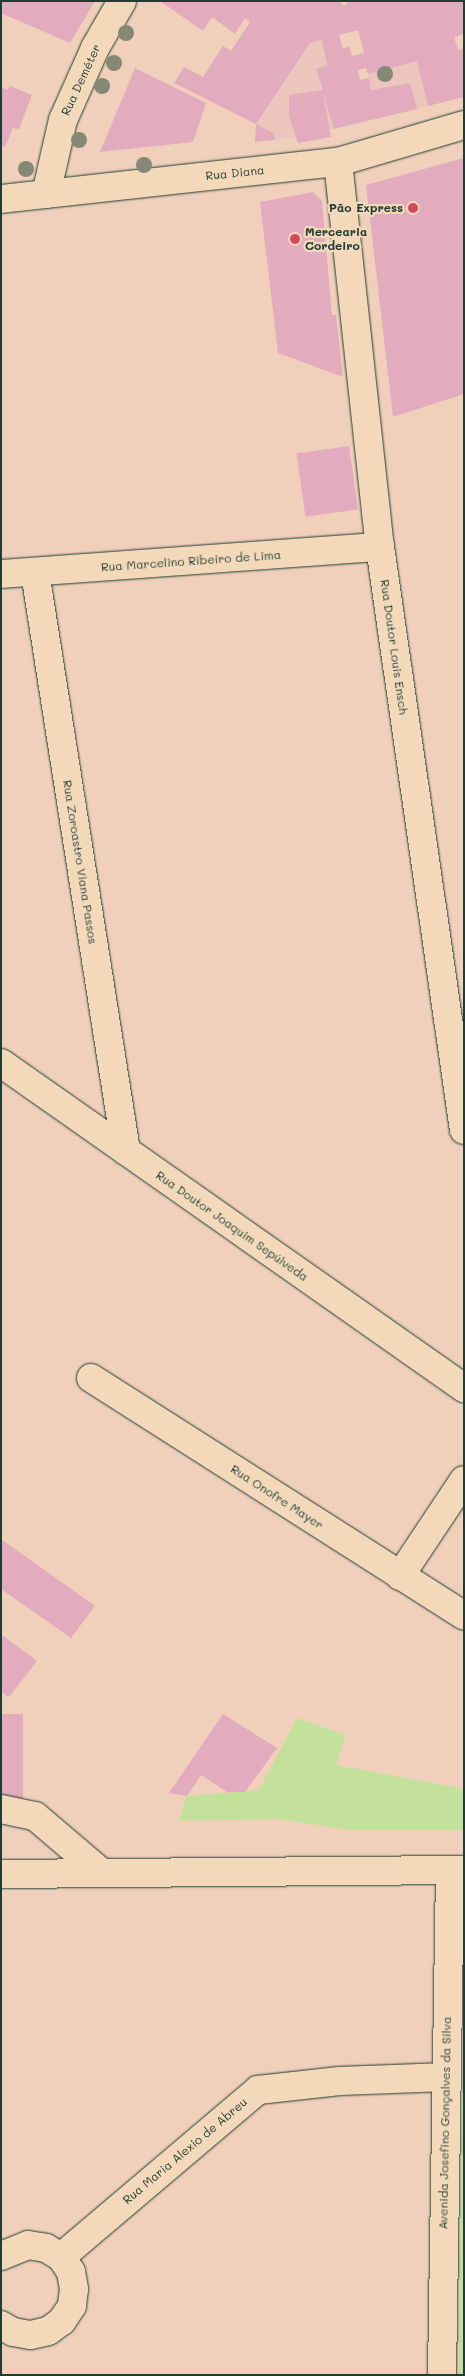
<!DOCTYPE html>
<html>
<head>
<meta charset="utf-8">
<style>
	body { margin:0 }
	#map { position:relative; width:465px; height:2376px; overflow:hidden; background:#f0d0bb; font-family:Mali,sans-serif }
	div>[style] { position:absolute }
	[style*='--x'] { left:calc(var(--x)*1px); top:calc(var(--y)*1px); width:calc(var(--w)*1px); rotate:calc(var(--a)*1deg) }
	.built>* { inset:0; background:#ecc5bc }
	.green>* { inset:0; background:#c3e19a }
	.building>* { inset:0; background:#e3abbe; transform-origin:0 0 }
	.roads { filter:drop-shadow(0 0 1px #1f3d34) drop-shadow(0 0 1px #1f3d34) }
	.minor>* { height:28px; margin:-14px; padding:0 14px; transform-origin:14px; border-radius:14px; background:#f3d9ba }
	.major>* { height:28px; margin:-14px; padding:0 14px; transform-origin:14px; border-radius:14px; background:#f3d9ba }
	.trees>* { width:16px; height:16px; margin:-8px; border-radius:50%; background:#868876 }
	.dots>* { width:14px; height:14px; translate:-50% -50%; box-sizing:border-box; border:2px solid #f3d9ba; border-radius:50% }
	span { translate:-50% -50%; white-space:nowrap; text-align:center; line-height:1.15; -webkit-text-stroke:4.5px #f3d9ba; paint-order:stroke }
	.street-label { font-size:12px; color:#1f3d34 }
	.poi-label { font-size:12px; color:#1f3d34; font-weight:700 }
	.right { translate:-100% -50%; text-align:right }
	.left { translate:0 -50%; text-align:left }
	.frame { position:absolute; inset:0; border:2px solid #1f3d34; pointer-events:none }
</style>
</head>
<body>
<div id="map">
	<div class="built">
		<i style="clip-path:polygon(322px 40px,327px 65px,317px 69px,334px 129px,330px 130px,331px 137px,298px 143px,295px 137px,255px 142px,256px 124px,310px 43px)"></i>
		<i style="clip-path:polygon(458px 50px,464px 65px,464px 97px,377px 118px,368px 74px)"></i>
	</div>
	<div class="green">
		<i style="clip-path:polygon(297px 1718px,346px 1735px,336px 1765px,464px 1789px,464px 1830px,348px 1830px,279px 1819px,178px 1821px,187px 1796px,259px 1790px)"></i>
		<i style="clip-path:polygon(464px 2062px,464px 2375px,459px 2375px,462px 2089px)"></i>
	</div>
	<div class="building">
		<i style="clip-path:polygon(1px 1px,95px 1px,70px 43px,1px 13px)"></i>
		<i style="clip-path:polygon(evenodd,160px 1px,340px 1px,344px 6px,350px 1px,464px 1px,464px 34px,454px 37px,458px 50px,464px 48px,464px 97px,428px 106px,417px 61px,368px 74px,366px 68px,358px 70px,360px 80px,369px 78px,371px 90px,410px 83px,417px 109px,334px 129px,323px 93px,331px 137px,298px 143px,289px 116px,289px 95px,323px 90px,316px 69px,327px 65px,322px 40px,310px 43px,256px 124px,174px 83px,184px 67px,203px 77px,223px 46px,231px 51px,250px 22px,245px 18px,235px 34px,212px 17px,203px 31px,160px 1px,358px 30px,364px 53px,352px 56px,349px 46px,343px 49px,339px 35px,358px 30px)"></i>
		<i style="clip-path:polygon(135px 68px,206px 103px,193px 142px,100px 152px)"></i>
		<i style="clip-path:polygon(10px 86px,32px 95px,19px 129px,13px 128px,5px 147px,1px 146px,1px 87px,8px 90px)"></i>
		<i style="clip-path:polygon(256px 124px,274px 133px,275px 140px,255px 142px)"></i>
		<i style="clip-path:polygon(464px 158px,464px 394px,393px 417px,366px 185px)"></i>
		<i style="clip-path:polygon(313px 192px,322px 201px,332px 315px,336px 315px,343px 377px,278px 353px,260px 202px)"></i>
		<i style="left:349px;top:446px;width:64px;height:53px;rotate:82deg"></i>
		<i style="clip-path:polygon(1px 1539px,95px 1606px,71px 1638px,1px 1589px)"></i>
		<i style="clip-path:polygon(1px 1634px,37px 1661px,9px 1697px,1px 1692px)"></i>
		<i style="left:1px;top:1714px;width:22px;height:87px"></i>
		<i style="clip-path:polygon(223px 1714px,277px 1748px,245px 1792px,227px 1792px,201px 1775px,187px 1796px,169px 1793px)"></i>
	</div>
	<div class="roads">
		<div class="minor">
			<i style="--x:338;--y:162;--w:387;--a:83.8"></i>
			<i style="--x:380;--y:547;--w:589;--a:81.8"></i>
			<i style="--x:46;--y:194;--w:76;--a:-77.1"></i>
			<i style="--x:63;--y:120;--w:79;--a:-66"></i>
			<i style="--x:95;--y:48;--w:54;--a:-60.1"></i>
			<i style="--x:1;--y:199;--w:339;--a:-6.3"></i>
			<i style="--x:338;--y:162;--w:131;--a:-16.4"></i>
			<i style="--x:35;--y:572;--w:586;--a:81.07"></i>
			<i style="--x:1;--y:574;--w:380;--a:-4.1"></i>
			<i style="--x:1;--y:1063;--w:566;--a:35.07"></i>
			<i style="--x:91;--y:1378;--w:442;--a:32.5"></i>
			<i style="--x:400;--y:1576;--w:115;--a:-56.3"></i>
			<i style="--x:1;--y:1809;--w:35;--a:12"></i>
			<i style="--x:35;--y:1816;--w:88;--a:40.4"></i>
			<i style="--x:1;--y:2256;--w:29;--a:-22"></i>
			<i style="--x:28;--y:2245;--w:18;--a:9"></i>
			<i style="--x:46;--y:2248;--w:17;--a:31"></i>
			<i style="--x:61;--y:2257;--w:18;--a:56"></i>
			<i style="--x:71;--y:2272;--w:17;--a:80"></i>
			<i style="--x:74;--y:2289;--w:17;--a:97"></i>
			<i style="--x:72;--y:2306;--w:18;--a:124"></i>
			<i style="--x:62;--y:2321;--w:17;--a:144"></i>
			<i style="--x:48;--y:2331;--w:18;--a:167"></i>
			<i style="--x:30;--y:2335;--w:17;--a:-170"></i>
			<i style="--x:13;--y:2332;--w:14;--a:-150"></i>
			<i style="--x:61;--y:2257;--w:258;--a:-40.3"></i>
			<i style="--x:258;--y:2090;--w:82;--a:-6.3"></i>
			<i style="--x:340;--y:2081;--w:106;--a:-2.2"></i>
			<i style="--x:442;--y:2375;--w:505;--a:-89.09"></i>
		</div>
		<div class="major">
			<i style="--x:1;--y:1874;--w:463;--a:-0.5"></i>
		</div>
	</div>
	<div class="trees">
		<i style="left:126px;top:33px"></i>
		<i style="left:114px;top:63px"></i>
		<i style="left:385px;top:74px"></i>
		<i style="left:102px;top:86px"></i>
		<i style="left:79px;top:140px"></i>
		<i style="left:144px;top:165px"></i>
		<i style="left:26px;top:169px"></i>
	</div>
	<div class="dots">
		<i style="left:413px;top:208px;background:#d1495b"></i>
		<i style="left:295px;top:239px;background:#d1495b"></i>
	</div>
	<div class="street-label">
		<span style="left:81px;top:80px;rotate:-65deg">Rua Deméter</span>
		<span style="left:235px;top:173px;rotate:-6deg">Rua Diana</span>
		<span style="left:191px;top:561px;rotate:-4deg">Rua Marcelino Ribeiro de Lima</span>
		<span style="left:394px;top:647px;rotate:82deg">Rua Doutor Louis Ensch</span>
		<span style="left:80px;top:862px;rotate:81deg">Rua Zoroastro Viana Passos</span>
		<span style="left:232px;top:1226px;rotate:35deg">Rua Doutor Joaquim Sepúlveda</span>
		<span style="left:277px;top:1497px;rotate:33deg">Rua Onofre Mayer</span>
		<span style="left:445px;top:2123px;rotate:-89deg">Avenida Josefino Gonçalves da Silva</span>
		<span style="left:185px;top:2151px;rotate:-40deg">Rua Maria Alexio de Abreu</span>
	</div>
	<div class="poi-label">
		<span class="right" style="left:403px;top:208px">Pão Express</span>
		<span class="left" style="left:305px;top:239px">Mercearia<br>Cordeiro</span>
	</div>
	<div class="frame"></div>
</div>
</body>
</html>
